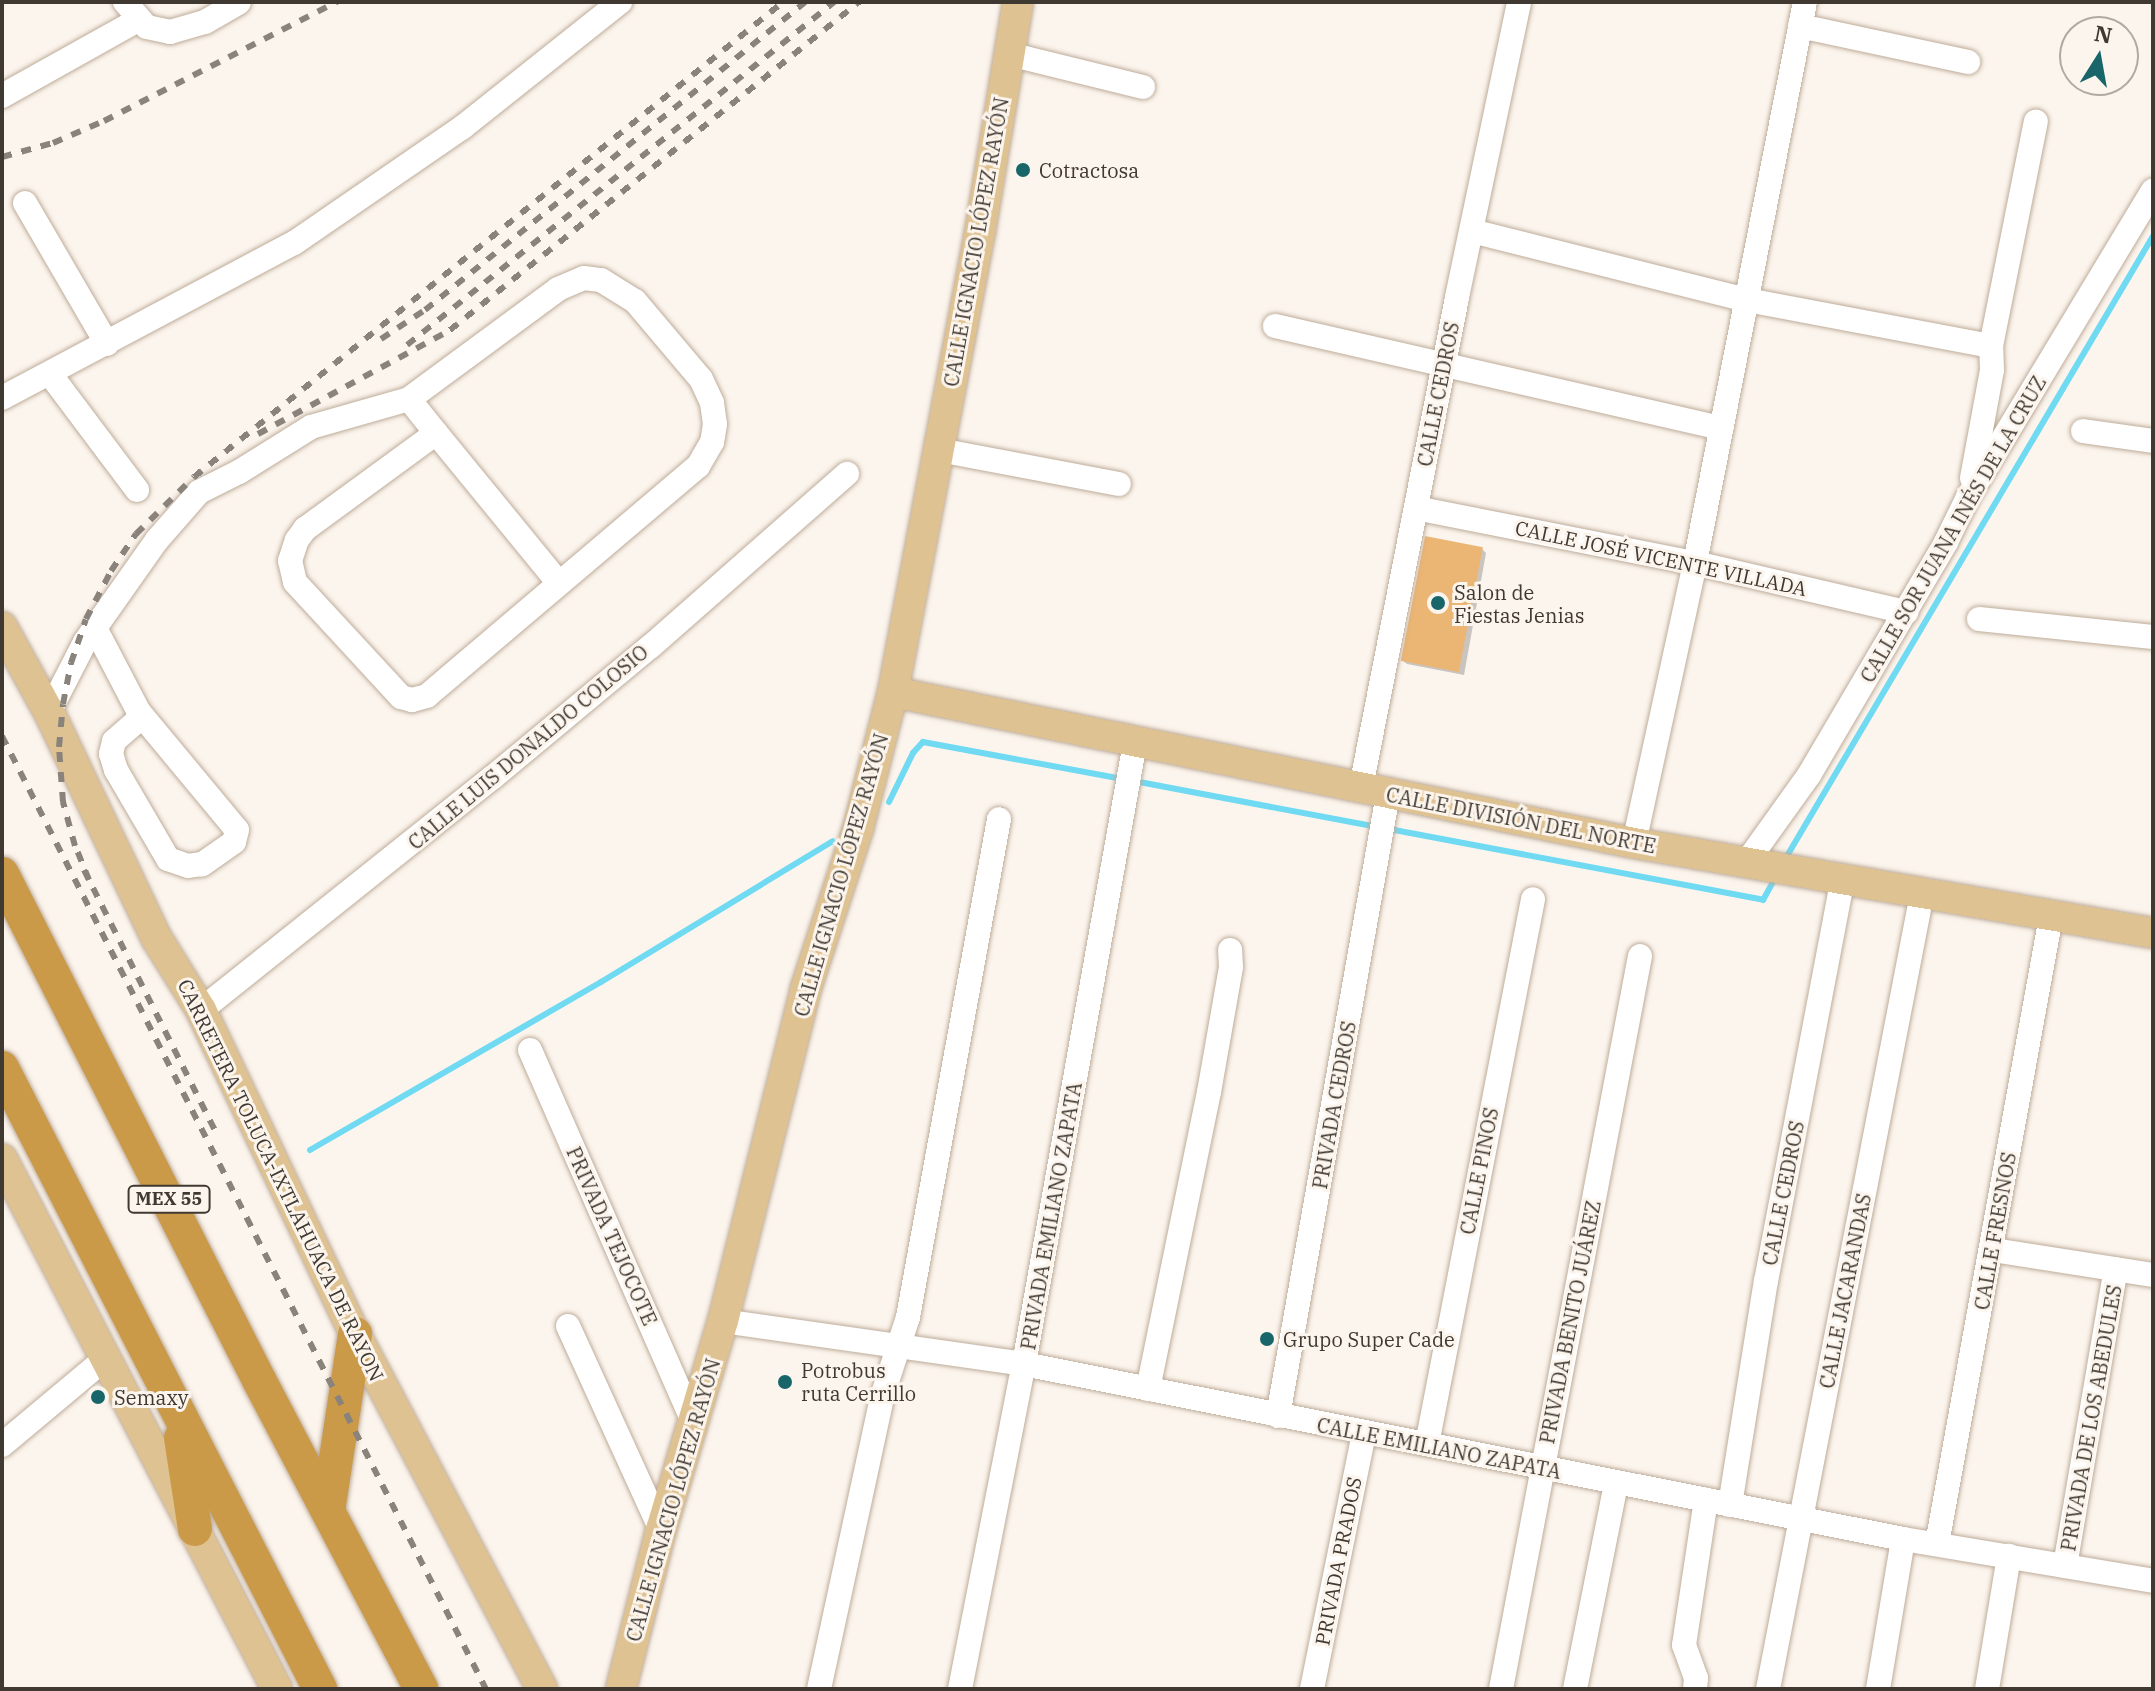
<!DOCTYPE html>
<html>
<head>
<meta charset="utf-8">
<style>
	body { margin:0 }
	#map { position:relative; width:2155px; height:1691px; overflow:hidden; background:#fcf5ed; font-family:"IBM Plex Serif",serif }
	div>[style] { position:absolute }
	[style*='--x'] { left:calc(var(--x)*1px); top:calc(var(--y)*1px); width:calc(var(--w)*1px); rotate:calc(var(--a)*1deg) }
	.shadow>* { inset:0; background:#0003 }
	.stream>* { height:6px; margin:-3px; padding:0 3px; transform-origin:3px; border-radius:3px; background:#70daf2 }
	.building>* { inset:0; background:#ebb574; transform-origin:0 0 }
	.roads { filter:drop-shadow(0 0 2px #beac9a) drop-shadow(0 0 2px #beac9a) }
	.minor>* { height:24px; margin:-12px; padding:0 12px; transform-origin:12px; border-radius:12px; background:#fff }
	.major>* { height:30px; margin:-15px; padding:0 15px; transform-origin:15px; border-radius:15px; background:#dfc292 }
	.highway>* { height:34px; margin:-17px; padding:0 17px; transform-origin:17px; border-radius:17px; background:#ca9a49 }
	.rail>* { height:6px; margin-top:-3px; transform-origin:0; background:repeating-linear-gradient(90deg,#8a837b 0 10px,transparent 0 20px) }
	.dots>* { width:22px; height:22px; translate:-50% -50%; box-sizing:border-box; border:4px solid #fcf5ed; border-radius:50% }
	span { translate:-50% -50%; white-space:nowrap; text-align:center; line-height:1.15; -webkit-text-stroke:6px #fcf5ed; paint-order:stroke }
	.shield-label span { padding:2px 6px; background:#fcf5ed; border:2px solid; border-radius:6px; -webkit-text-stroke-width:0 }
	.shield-label { font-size:18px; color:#403932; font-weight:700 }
	.poi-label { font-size:20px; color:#403932 }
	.left { translate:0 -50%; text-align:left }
	.street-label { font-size:20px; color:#403932 }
	.frame { position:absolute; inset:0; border:4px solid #403932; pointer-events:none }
	.north { position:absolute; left:2059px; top:16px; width:80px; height:80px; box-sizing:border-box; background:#fcf5ed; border:2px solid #b1aaa2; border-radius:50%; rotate:11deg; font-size:22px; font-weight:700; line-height:32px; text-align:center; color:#403932 }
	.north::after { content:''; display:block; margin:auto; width:28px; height:36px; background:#18666a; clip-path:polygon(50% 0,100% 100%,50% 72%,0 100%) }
</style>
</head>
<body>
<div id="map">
	<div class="shadow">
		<i style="clip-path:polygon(1482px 549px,1486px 553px,1464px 675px,1407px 664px,1403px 661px)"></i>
	</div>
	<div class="stream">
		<i style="--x:1134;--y:781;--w:248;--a:10.7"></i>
		<i style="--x:889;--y:802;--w:55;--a:-63.9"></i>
		<i style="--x:913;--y:753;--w:15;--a:-48"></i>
		<i style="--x:923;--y:742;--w:203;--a:10.5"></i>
		<i style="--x:1389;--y:829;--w:381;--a:10.7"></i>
		<i style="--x:1763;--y:900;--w:25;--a:-61"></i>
		<i style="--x:1784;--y:861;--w:726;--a:-59.44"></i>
		<i style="--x:310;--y:1150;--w:336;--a:-30"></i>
		<i style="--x:601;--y:982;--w:271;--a:-31.3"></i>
	</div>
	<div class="building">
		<i style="left:1425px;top:536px;width:59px;height:127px;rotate:11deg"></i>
	</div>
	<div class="roads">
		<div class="minor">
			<i style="--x:125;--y:2;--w:33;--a:49"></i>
			<i style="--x:147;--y:27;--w:24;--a:12"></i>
			<i style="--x:170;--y:32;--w:36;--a:-16"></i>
			<i style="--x:205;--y:22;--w:39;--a:-30"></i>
			<i style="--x:1800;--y:26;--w:172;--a:12.1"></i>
			<i style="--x:1009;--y:54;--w:138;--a:13.8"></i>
			<i style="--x:2;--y:96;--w:156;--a:-29.2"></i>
			<i style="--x:25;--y:203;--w:163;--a:59.8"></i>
			<i style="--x:1472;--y:231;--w:284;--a:14.1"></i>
			<i style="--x:1747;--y:300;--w:248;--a:10.7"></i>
			<i style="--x:1275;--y:326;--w:458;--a:12.9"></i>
			<i style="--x:50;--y:374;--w:145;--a:53.1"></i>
			<i style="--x:2;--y:398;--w:331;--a:-28"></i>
			<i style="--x:294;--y:243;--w:205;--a:-34.5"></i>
			<i style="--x:463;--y:127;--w:201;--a:-38.5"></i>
			<i style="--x:2083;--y:431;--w:71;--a:8.1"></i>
			<i style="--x:436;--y:433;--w:193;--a:50.7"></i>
			<i style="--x:939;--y:450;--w:183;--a:10.7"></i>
			<i style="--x:1972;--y:478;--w:110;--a:-79.5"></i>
			<i style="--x:1992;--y:370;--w:24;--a:-92"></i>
			<i style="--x:1991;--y:346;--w:229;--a:-78.7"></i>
			<i style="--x:1416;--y:508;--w:284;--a:11.2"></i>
			<i style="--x:1695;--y:563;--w:217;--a:13.1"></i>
			<i style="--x:1979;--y:619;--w:175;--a:5.9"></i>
			<i style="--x:95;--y:628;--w:95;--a:62.4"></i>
			<i style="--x:139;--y:712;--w:153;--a:50.3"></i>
			<i style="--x:237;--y:830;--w:12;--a:104"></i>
			<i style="--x:234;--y:842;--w:39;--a:145"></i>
			<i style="--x:202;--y:864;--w:14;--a:172"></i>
			<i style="--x:188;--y:866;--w:21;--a:-161"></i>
			<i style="--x:168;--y:859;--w:103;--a:-120.3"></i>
			<i style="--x:116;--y:770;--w:17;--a:-107"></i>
			<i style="--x:111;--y:754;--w:13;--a:-77"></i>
			<i style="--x:114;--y:741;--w:30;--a:-41"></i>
			<i style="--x:137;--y:721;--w:9;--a:-77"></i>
			<i style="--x:49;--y:712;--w:79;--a:-62.8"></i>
			<i style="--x:85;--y:642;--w:125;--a:-54.8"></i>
			<i style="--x:157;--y:540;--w:64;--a:-48.8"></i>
			<i style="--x:199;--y:492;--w:45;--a:-26.6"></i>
			<i style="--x:239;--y:472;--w:85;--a:-32"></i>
			<i style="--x:311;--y:427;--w:102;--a:-15.9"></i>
			<i style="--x:409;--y:399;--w:185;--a:-36.4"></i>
			<i style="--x:558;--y:289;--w:28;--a:-23"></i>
			<i style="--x:584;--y:278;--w:17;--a:7"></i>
			<i style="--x:601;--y:280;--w:40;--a:32"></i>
			<i style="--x:635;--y:301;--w:102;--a:49.8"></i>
			<i style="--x:701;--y:379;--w:26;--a:65"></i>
			<i style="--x:712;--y:403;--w:21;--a:82"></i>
			<i style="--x:715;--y:424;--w:18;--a:99"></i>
			<i style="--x:712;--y:442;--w:28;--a:120"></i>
			<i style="--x:698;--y:466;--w:355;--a:139.7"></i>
			<i style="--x:427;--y:696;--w:16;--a:165"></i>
			<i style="--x:412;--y:700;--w:11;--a:-165"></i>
			<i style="--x:401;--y:697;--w:156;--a:-132.7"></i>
			<i style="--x:295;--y:582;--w:22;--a:-103"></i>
			<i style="--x:290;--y:561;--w:22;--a:-72"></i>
			<i style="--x:297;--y:540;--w:14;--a:-54"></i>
			<i style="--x:305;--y:529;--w:162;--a:-36.2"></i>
			<i style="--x:436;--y:433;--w:43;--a:-128.5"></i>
			<i style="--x:1361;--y:787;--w:499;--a:-78.9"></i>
			<i style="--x:1457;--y:297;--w:301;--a:-78.1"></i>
			<i style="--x:1634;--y:843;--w:287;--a:-77.7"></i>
			<i style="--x:1695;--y:563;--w:572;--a:-78.91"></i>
			<i style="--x:1746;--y:863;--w:108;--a:-54.4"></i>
			<i style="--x:1809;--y:775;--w:270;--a:-59.5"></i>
			<i style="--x:1946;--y:542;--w:50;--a:-63.9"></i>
			<i style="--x:1968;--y:497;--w:358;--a:-58.9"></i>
			<i style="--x:201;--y:1010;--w:374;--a:-38.6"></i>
			<i style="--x:493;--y:777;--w:205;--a:-39.7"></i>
			<i style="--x:651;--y:646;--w:261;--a:-41.3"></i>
			<i style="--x:530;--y:1050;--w:405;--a:66.3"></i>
			<i style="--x:1993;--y:1250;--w:162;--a:8.9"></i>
			<i style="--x:723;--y:1321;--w:304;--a:8.1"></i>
			<i style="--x:1024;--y:1364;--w:896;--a:11.26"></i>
			<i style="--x:1903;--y:1539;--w:254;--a:9.5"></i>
			<i style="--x:568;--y:1326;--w:224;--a:65.5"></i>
			<i style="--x:1148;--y:1389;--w:303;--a:-78.4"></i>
			<i style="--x:1209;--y:1092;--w:127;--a:-80"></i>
			<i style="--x:1231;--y:967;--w:17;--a:-93"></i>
			<i style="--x:1278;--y:1416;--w:632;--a:-79.97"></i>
			<i style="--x:1427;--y:1444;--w:555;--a:-78.99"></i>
			<i style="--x:2;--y:1445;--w:136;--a:-39.9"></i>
			<i style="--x:1730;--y:1505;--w:227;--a:-80.9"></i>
			<i style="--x:1766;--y:1281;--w:406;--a:-79.2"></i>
			<i style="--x:1937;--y:1544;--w:637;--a:-79.7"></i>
			<i style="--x:2065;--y:1566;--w:301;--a:-80.3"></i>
			<i style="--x:819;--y:1689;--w:299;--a:-77.8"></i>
			<i style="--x:882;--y:1397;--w:84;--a:-72"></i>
			<i style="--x:908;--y:1317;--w:506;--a:-79.64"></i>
			<i style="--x:960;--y:1689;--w:331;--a:-78.9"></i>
			<i style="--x:1024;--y:1364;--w:631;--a:-79.87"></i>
			<i style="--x:1312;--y:1689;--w:261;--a:-78.5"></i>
			<i style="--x:1501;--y:1689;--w:746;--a:-79.26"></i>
			<i style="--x:1575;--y:1689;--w:210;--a:-78.7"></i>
			<i style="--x:1695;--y:1689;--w:11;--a:-85"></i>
			<i style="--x:1696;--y:1678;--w:35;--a:-110"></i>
			<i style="--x:1684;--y:1645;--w:147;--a:-81.4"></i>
			<i style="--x:1768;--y:1689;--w:810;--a:-79.04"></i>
			<i style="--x:1878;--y:1689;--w:152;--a:-80.5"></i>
			<i style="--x:1987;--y:1689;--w:135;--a:-80.6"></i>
		</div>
		<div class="major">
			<i style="--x:2;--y:627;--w:97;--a:61.1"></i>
			<i style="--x:49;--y:712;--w:251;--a:64.6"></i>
			<i style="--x:157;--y:939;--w:84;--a:58.2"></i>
			<i style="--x:201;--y:1010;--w:359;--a:64.6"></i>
			<i style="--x:355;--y:1334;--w:401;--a:62.2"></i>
			<i style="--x:893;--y:692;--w:756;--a:11.52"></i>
			<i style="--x:1634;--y:843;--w:527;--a:9.84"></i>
			<i style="--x:2;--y:1159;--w:597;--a:62.58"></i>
			<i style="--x:621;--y:1689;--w:164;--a:-75.9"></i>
			<i style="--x:661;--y:1530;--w:218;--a:-73.5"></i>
			<i style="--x:723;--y:1321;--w:343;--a:-76"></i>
			<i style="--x:806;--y:988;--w:167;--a:-71.9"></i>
			<i style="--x:858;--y:829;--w:141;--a:-75.7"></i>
			<i style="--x:893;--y:692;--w:468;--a:-79.3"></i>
			<i style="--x:980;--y:232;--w:233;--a:-80.6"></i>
		</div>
		<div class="highway">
			<i style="--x:2;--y:874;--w:568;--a:63.07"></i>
			<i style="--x:259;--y:1380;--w:349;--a:62.3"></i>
			<i style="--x:2;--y:1068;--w:698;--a:62.88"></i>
			<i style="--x:181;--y:1438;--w:92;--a:81.3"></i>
			<i style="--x:328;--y:1511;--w:179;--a:-81.3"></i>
		</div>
	</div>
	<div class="rail">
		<i style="--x:2;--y:157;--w:53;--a:-15.4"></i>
		<i style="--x:53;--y:143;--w:56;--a:-23.3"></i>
		<i style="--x:104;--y:121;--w:262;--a:-27.1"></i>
		<i style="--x:381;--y:339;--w:53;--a:-33.4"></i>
		<i style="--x:425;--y:310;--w:489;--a:-39"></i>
		<i style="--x:407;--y:345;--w:548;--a:-38.77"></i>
		<i style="--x:258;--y:434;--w:218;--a:-28.4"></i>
		<i style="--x:450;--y:330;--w:524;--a:-38.73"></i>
		<i style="--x:2;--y:736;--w:1069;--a:63.08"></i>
		<i style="--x:84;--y:870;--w:297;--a:63.3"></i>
		<i style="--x:89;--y:880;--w:37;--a:-112"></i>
		<i style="--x:75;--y:846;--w:46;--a:-105.3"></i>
		<i style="--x:63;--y:802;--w:55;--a:-94.2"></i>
		<i style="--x:59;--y:747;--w:43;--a:-84.7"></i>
		<i style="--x:63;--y:704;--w:42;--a:-79"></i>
		<i style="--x:71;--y:663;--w:46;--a:-71.2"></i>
		<i style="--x:86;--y:619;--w:54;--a:-62.5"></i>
		<i style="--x:111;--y:571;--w:45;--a:-56"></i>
		<i style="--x:136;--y:534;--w:81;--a:-44.5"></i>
		<i style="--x:194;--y:477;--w:757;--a:-38.88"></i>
	</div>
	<div class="dots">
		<i style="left:1023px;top:170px;background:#18666a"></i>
		<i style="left:1438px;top:603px;background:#18666a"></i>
		<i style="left:1267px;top:1339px;background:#18666a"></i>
		<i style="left:785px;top:1382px;background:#18666a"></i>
		<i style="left:98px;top:1397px;background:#18666a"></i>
	</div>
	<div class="shield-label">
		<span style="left:169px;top:1199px">MEX 55</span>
	</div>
	<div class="poi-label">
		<span class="left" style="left:1039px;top:170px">Cotractosa</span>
		<span class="left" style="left:1454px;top:604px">Salon de<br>Fiestas Jenias</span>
		<span class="left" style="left:1283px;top:1339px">Grupo Super Cade</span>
		<span class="left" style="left:801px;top:1382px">Potrobus<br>ruta Cerrillo</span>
		<span class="left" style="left:114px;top:1397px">Semaxy</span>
	</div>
	<div class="street-label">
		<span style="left:976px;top:242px;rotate:-80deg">CALLE IGNACIO LÓPEZ RAYÓN</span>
		<span style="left:1438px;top:394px;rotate:-79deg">CALLE CEDROS</span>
		<span style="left:1953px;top:529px;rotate:-60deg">CALLE SOR JUANA INÉS DE LA CRUZ</span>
		<span style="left:1661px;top:558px;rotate:12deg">CALLE JOSÉ VICENTE VILLADA</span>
		<span style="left:528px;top:747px;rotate:-40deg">CALLE LUIS DONALDO COLOSIO</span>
		<span style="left:1521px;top:820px;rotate:11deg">CALLE DIVISIÓN DEL NORTE</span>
		<span style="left:841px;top:875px;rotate:-74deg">CALLE IGNACIO LÓPEZ RAYÓN</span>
		<span style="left:1334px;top:1105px;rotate:-80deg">PRIVADA CEDROS</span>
		<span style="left:1479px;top:1171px;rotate:-79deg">CALLE PINOS</span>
		<span style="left:281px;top:1180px;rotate:64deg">CARRETERA TOLUCA-IXTLAHUACA DE RAYON</span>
		<span style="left:1783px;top:1193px;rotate:-79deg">CALLE CEDROS</span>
		<span style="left:1051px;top:1216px;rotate:-80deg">PRIVADA EMILIANO ZAPATA</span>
		<span style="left:1995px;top:1231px;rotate:-80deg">CALLE FRESNOS</span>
		<span style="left:612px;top:1236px;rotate:66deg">PRIVADA TEJOCOTE</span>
		<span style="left:1845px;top:1291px;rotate:-79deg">CALLE JACARANDAS</span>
		<span style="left:1570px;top:1322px;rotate:-79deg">PRIVADA BENITO JUÁREZ</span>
		<span style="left:2091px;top:1418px;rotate:-80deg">PRIVADA DE LOS ABEDULES</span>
		<span style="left:1439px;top:1448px;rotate:11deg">CALLE EMILIANO ZAPATA</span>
		<span style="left:673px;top:1500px;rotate:-74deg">CALLE IGNACIO LÓPEZ RAYÓN</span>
		<span style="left:1338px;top:1561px;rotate:-79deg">PRIVADA PRADOS</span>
	</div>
	<div class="frame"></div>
	<div class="north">N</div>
</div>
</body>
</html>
